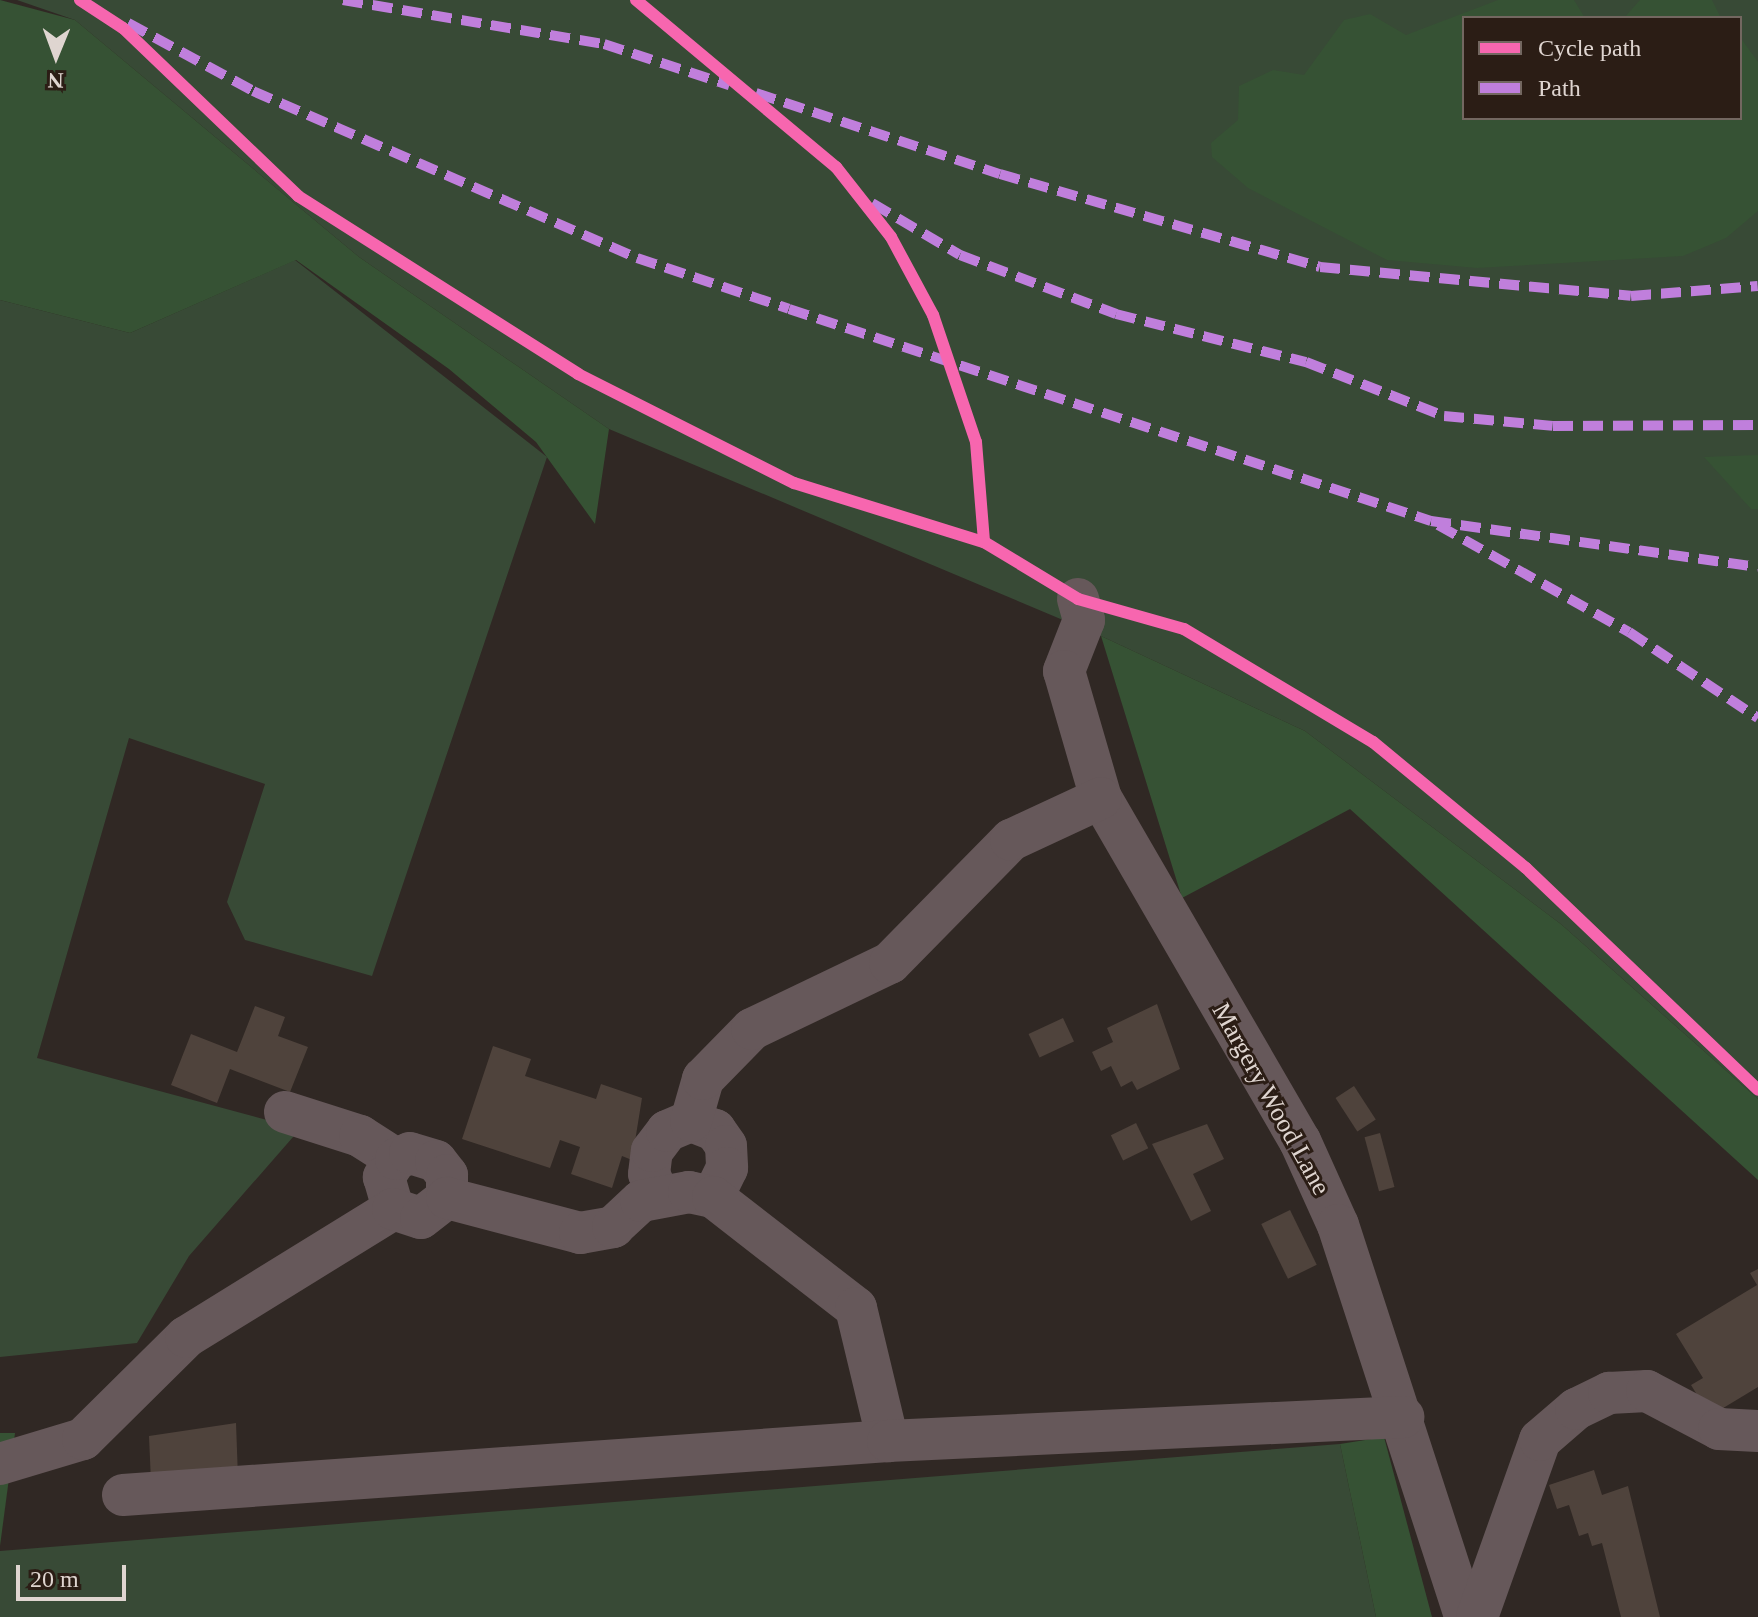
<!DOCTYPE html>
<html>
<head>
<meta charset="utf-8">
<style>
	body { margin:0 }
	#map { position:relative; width:1758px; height:1617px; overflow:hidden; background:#302824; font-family:"Times New Roman",serif }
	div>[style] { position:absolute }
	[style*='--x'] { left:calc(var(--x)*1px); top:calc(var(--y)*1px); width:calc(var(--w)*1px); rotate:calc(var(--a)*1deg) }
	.green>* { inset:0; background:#384a36 }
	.forest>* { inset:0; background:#365234 }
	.building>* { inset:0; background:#4f433c; transform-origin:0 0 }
	.minor>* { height:42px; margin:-21px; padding:0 21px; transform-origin:21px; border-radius:21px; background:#66585a }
	.quiet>* { height:10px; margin-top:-5px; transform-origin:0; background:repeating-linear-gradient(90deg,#c07fdc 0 20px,transparent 0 30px) }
	.cycleway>* { height:12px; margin:-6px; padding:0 6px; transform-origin:6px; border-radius:6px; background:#f766af }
	span { translate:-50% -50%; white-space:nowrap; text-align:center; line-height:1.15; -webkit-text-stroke:6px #2b1d15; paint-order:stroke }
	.street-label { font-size:26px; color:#dfd5d0 }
	.legend { position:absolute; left:1462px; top:16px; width:280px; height:104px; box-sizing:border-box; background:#2b1d15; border:2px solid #736760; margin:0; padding:10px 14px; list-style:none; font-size:24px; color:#dfd5d0 }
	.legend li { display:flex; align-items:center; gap:16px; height:40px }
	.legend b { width:40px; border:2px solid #736760 }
	.north { position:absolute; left:16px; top:16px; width:80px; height:80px; -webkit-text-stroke:6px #2b1d15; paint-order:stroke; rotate:181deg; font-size:22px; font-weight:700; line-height:32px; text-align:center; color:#dfd5d0 }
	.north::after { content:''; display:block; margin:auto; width:28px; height:36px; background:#dfd5d0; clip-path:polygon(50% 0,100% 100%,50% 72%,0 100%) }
	.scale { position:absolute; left:16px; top:1565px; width:110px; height:36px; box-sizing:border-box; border:4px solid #dfd5d0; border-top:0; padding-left:10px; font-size:24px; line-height:28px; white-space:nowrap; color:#dfd5d0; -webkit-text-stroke:6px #2b1d15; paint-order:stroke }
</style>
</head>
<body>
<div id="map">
	<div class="green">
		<i style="clip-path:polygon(evenodd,17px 0,1758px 0,1758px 1099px,1562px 925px,1305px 731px,1101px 636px,609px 429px,359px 257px,75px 20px,17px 0,1464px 18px,1740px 18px,1740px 118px,1464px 118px,1464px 18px)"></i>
		<i style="clip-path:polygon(295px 260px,547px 457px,372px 976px,245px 940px,227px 902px,265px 784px,129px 738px,37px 1058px,300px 1129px,189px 1256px,137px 1343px,0 1357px,0 300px,130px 333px)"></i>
		<i style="clip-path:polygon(1340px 1444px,1376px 1617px,0 1617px,0 1551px)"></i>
	</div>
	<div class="forest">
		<i style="clip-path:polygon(0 0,75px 20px,359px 257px,609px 429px,595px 524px,536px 442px,449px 369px,296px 260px,130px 333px,0 300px)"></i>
		<i style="clip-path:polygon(1498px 0,1574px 0,1585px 18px,1464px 18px,1464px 118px,1740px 118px,1740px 37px,1758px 62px,1758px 211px,1726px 238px,1683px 256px,1477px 268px,1387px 260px,1248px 188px,1212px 157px,1211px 143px,1238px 120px,1239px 86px,1273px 70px,1304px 75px,1344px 20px,1370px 14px,1406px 35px)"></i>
		<i style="clip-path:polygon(1640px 0,1712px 0,1721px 18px,1624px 18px)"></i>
		<i style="clip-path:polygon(1758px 455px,1758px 509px,1751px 509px,1704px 457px)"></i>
		<i style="clip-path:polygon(1101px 636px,1305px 731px,1562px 925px,1758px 1099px,1758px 1180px,1350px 809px,1182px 898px)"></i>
		<i style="clip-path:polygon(0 1433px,15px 1433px,0 1546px)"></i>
		<i style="clip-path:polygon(1384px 1437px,1432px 1617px,1376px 1617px,1340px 1444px)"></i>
	</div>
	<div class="building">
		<i style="clip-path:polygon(1157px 1004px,1180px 1069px,1137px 1090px,1132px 1081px,1121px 1087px,1111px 1066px,1101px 1071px,1092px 1052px,1113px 1042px,1107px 1028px)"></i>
		<i style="clip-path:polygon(255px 1006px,285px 1017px,278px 1036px,308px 1047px,290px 1092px,230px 1069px,217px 1103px,171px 1085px,191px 1034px,237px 1052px)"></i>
		<i style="left:1063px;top:1018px;width:26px;height:38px;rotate:65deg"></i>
		<i style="clip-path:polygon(493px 1046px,531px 1059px,525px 1076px,596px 1099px,601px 1084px,642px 1098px,632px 1160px,622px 1156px,612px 1188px,571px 1174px,580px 1147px,560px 1140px,550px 1168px,462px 1139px)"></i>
		<i style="left:1354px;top:1086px;width:40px;height:22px;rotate:57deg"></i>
		<i style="left:1136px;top:1123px;width:28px;height:28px;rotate:64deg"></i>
		<i style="clip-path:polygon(1207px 1124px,1224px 1159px,1193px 1174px,1211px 1211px,1191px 1221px,1152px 1144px)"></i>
		<i style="left:1380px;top:1133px;width:56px;height:16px;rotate:75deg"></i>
		<i style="left:1290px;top:1210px;width:61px;height:32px;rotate:64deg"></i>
		<i style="clip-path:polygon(1758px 1269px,1758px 1387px,1710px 1416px,1691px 1385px,1703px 1378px,1676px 1334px,1757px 1285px,1750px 1273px)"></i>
		<i style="clip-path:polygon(236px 1423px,238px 1478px,151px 1482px,149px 1436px)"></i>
		<i style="clip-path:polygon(1594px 1470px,1602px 1495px,1628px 1486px,1660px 1617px,1621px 1617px,1602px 1543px,1592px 1546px,1588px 1533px,1579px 1536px,1569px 1505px,1557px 1509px,1549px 1485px)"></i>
	</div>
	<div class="minor">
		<i style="--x:1078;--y:599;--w:22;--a:74"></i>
		<i style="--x:1084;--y:620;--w:55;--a:111.4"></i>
		<i style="--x:1064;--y:671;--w:132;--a:73.8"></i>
		<i style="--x:1101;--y:798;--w:397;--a:59.9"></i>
		<i style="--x:1300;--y:1141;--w:92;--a:65.7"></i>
		<i style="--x:1338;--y:1225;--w:412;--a:72"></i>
		<i style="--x:285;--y:1112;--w:79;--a:17.7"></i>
		<i style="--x:360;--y:1136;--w:43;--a:32.6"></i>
		<i style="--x:396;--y:1159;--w:22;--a:124"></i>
		<i style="--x:384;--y:1177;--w:33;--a:74"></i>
		<i style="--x:691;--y:1121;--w:26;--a:21"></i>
		<i style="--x:715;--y:1130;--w:19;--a:55"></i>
		<i style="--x:726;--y:1146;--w:22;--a:87"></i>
		<i style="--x:727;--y:1168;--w:32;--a:116"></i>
		<i style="--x:396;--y:1159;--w:15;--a:-23"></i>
		<i style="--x:410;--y:1153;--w:27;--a:17"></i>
		<i style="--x:436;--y:1161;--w:18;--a:52"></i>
		<i style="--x:447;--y:1175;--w:23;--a:90"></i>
		<i style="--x:659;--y:1197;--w:25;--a:-113"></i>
		<i style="--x:649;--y:1174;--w:23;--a:-83"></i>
		<i style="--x:652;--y:1151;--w:25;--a:-53"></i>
		<i style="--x:667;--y:1131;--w:26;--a:-23"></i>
		<i style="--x:691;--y:1121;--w:44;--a:-74.1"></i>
		<i style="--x:703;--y:1079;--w:70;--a:-45.6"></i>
		<i style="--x:752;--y:1029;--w:153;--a:-25.6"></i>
		<i style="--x:890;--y:963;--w:173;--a:-45.5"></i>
		<i style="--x:1011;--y:840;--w:99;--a:-25"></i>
		<i style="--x:0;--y:1464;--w:87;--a:-16.8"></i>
		<i style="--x:83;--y:1439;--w:145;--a:-44.7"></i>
		<i style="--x:186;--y:1337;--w:243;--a:-31.7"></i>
		<i style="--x:393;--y:1209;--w:29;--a:18"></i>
		<i style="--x:421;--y:1218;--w:33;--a:-38"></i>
		<i style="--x:447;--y:1198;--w:138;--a:14.7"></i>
		<i style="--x:580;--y:1233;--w:34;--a:-10"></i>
		<i style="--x:613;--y:1227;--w:38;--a:-43"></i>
		<i style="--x:641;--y:1201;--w:49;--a:-10.6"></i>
		<i style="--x:689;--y:1192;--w:25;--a:12"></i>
		<i style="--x:713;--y:1197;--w:181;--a:37.8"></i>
		<i style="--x:856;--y:1308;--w:137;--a:76.5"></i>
		<i style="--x:123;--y:1495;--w:767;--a:-4.04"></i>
		<i style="--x:888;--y:1441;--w:516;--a:-2.67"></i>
		<i style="--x:1477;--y:1617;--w:188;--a:-70.4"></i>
		<i style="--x:1540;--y:1440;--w:48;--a:-40.7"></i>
		<i style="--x:1576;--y:1409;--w:37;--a:-26"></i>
		<i style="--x:1609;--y:1393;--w:38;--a:-3"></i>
		<i style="--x:1647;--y:1391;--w:81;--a:27.8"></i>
		<i style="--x:1719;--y:1429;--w:39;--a:3"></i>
	</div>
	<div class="quiet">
		<i style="--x:343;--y:0;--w:265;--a:9.6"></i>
		<i style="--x:604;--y:44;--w:132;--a:18.2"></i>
		<i style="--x:128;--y:23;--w:142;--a:28.5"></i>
		<i style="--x:253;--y:91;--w:419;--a:23.5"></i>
		<i style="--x:637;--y:258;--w:160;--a:18.5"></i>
		<i style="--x:789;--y:309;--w:676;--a:18.27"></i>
		<i style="--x:1431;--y:521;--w:330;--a:8"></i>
		<i style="--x:756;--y:93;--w:257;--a:18.4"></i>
		<i style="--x:1000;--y:174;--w:333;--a:16.2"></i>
		<i style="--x:1320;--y:267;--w:312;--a:5.3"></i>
		<i style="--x:1631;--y:296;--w:127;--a:-4.5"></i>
		<i style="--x:872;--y:203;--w:102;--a:30.6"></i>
		<i style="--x:960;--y:255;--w:167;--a:20.7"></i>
		<i style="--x:1116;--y:314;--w:196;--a:14.2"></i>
		<i style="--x:1306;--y:362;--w:148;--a:21.4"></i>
		<i style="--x:1444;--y:416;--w:109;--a:5.2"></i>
		<i style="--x:1553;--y:426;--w:205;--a:-0.3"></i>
		<i style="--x:1438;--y:525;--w:219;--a:29.3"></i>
		<i style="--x:1629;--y:632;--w:155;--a:33.7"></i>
	</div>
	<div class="cycleway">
		<i style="--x:80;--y:0;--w:51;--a:33.1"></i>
		<i style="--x:123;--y:28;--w:243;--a:43.8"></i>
		<i style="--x:298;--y:196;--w:332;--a:32.4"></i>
		<i style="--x:578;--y:374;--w:242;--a:26.8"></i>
		<i style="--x:794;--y:483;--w:199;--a:17.3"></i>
		<i style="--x:984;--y:542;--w:110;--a:31.2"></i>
		<i style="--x:1078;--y:599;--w:110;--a:15.8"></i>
		<i style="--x:1184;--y:629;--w:220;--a:30.9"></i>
		<i style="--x:1373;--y:742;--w:198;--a:39.5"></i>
		<i style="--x:1526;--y:868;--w:321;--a:43.7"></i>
		<i style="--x:636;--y:0;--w:261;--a:39.9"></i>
		<i style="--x:836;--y:167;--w:89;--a:51.8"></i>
		<i style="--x:891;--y:237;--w:89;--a:61.7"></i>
		<i style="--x:933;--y:315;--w:134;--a:71.3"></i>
		<i style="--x:976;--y:442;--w:100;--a:85.4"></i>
	</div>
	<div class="street-label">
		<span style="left:1271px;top:1099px;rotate:61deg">Margery Wood Lane</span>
	</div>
	<ul class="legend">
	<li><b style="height:10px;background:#f766af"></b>Cycle path</li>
	<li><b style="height:10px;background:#c07fdc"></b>Path</li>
	</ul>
	<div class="north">N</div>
	<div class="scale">20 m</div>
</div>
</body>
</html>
